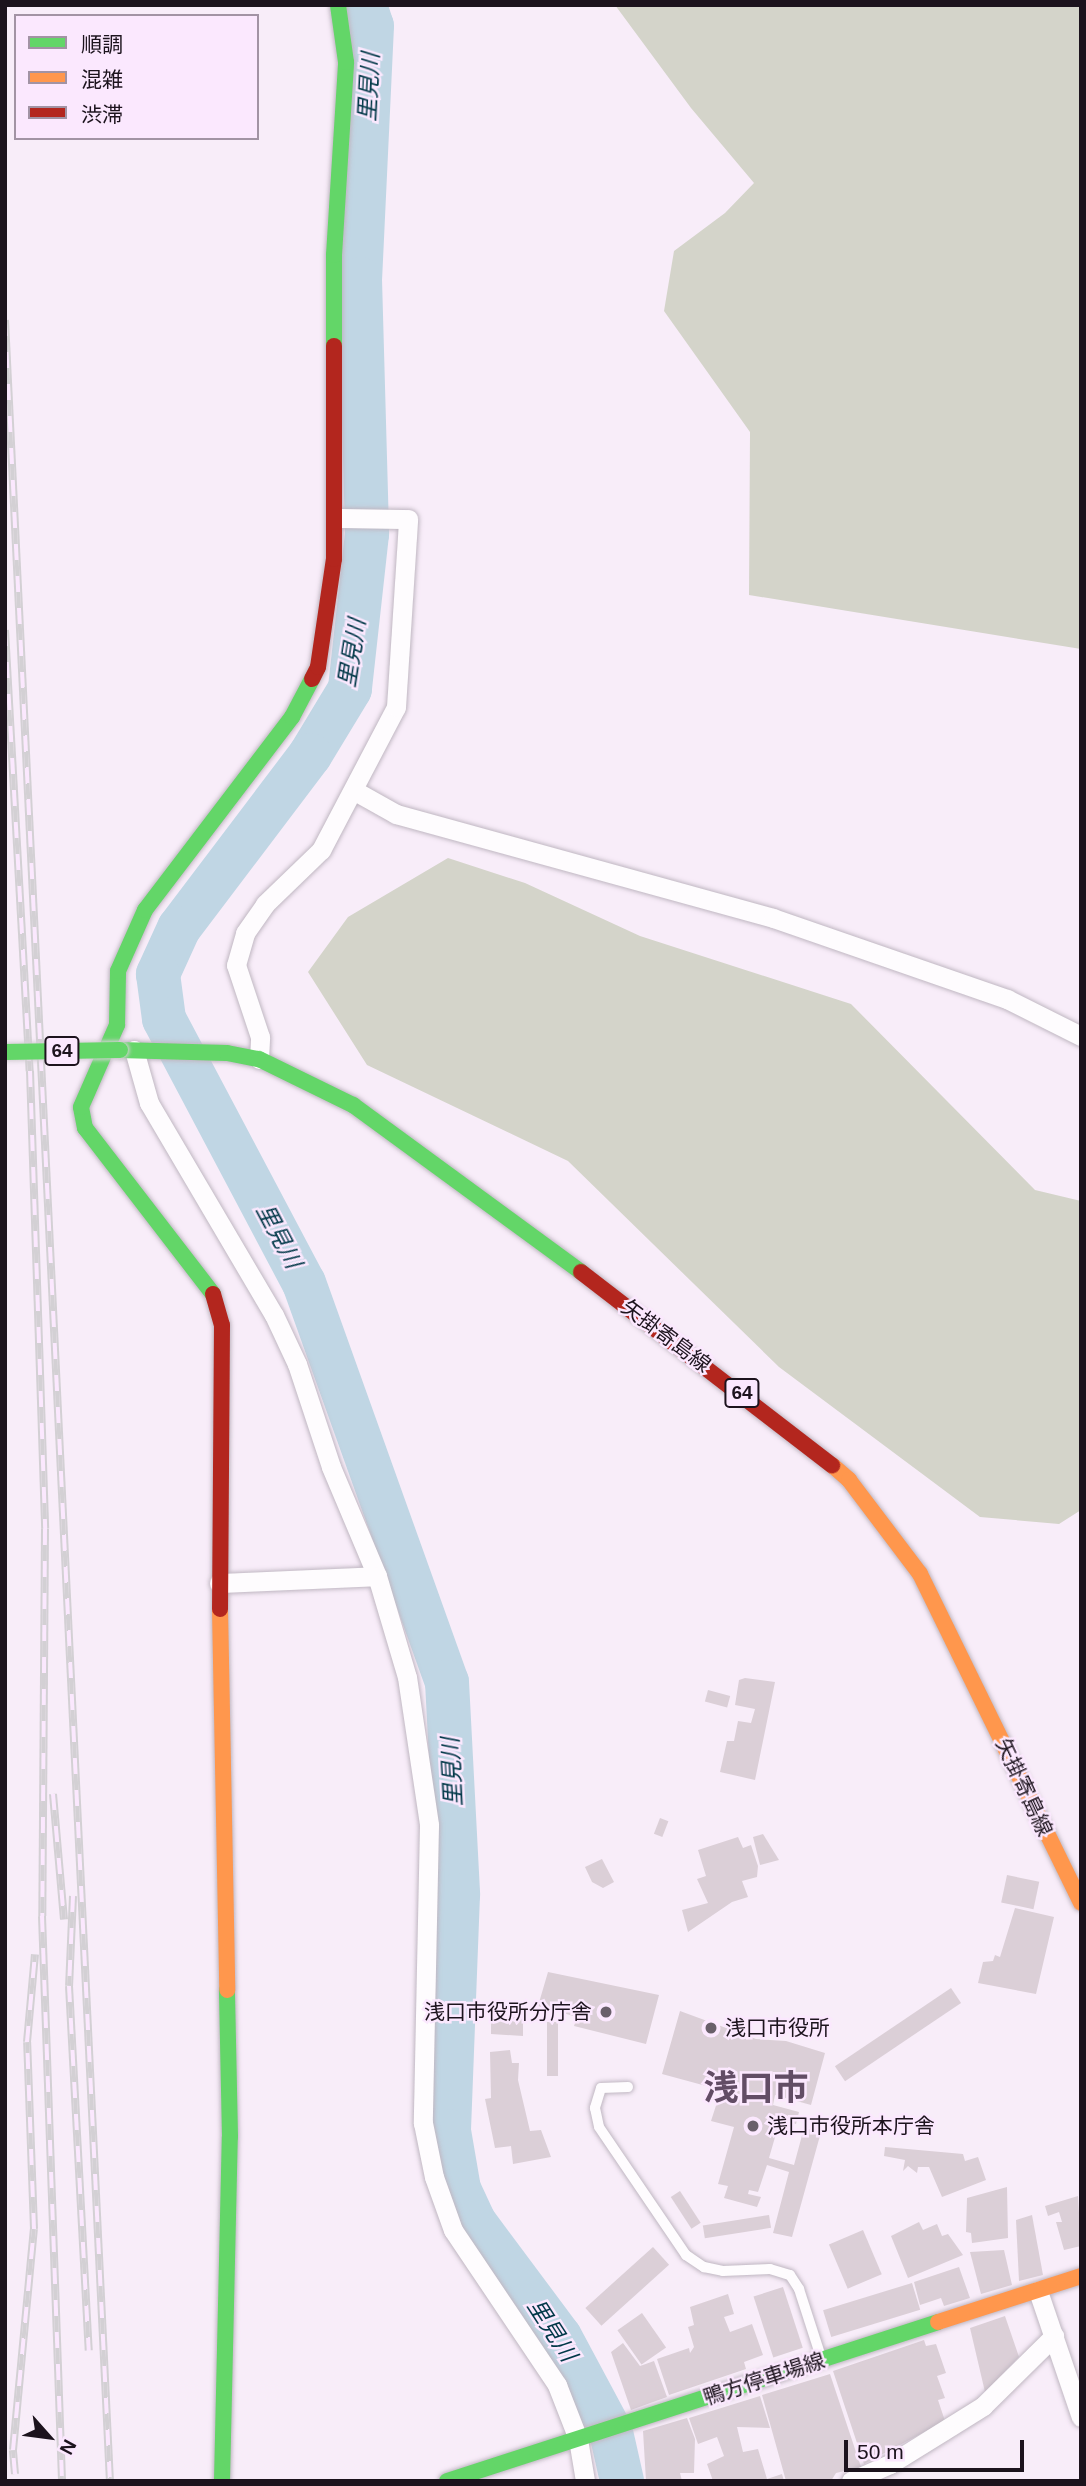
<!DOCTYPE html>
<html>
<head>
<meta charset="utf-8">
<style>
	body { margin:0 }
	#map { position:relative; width:1086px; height:2486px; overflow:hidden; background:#f8edf9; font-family:Helvetica,"Noto Sans JP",sans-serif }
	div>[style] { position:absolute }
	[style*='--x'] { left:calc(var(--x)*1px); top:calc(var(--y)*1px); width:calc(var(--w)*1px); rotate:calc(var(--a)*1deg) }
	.green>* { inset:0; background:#d4d4ca }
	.river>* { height:44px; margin:-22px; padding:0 22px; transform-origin:22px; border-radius:22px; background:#c0d6e4 }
	.building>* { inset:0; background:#dbcfd7; transform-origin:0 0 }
	.roads { filter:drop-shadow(0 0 2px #c0b7c2) drop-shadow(0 0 2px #c0b7c2) }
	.lane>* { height:10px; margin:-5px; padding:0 5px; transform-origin:5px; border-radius:5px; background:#fefcfe }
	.street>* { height:19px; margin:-9.5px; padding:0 9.5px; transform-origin:9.5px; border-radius:9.5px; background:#fefcfe }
	.fast>* { height:16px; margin:-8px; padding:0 8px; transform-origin:8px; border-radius:8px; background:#63d668 }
	.slow>* { height:16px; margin:-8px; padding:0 8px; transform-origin:8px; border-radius:8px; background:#ff974d }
	.jam>* { height:16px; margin:-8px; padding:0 8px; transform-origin:8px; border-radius:8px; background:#b3261e }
	.rail>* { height:8px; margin-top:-4px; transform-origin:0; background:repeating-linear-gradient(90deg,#fbe8fe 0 16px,#d3d0d4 0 32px); box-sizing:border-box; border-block:2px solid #d3d0d4 }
	.bridges { filter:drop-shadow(0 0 2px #d4ced4) drop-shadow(0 0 2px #d4ced4) }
	.fast-bridge>* { height:16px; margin:-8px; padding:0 8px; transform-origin:8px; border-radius:8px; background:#63d668 }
	.dots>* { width:19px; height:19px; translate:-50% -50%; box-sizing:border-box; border:4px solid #fbe8fe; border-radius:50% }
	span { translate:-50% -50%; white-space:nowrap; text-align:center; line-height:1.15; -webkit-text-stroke:5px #fbe8fe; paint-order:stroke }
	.shield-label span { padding:2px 5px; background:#fbe8fe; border:2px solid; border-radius:5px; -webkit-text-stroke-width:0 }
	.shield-label { font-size:19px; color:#1c131d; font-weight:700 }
	.street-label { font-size:21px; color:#1c131d }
	.poi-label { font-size:21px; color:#1c131d }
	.right { translate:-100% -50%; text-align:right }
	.left { translate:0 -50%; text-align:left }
	.water-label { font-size:23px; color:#013848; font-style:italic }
	.town-label { font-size:35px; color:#624d65; font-weight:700 }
	.frame { position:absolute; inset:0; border:7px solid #1c131d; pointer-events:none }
	.legend { position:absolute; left:14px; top:14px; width:245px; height:126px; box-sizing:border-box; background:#fbe8fe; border:2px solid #a293a4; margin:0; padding:9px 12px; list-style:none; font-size:21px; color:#1c131d }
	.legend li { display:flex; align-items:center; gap:14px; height:35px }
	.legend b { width:35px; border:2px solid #a293a4 }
	.north { position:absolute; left:14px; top:2402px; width:70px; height:70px; -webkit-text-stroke:5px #fbe8fe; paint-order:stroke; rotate:118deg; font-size:19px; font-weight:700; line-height:28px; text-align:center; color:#1c131d }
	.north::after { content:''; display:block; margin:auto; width:24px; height:32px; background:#1c131d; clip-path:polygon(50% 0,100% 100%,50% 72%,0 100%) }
	.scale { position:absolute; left:844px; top:2440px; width:180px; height:32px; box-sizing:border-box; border:4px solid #1c131d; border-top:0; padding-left:9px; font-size:21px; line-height:24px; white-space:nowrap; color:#1c131d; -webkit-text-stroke:5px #fbe8fe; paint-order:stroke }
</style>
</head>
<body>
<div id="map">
	<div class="green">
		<i style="clip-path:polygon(615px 5px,1081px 5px,1081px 649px,749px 595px,750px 432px,664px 311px,674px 251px,725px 213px,754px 183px,691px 108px)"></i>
		<i style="clip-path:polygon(448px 858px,525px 883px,640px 936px,851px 1004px,1035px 1190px,1081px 1201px,1081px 1510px,1059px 1524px,980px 1517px,779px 1367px,568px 1161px,367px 1065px,308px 972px,348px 917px)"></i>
	</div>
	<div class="river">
		<i style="--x:365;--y:5;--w:22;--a:72"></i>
		<i style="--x:372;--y:26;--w:253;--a:92.7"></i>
		<i style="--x:360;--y:279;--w:255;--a:88.4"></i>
		<i style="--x:367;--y:534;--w:156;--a:96.3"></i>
		<i style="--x:350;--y:689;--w:77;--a:121.2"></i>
		<i style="--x:310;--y:755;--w:217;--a:127.1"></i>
		<i style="--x:179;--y:928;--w:51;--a:114.5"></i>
		<i style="--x:158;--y:974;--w:45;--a:82.4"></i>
		<i style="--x:164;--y:1019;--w:299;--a:62.1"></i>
		<i style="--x:304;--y:1283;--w:424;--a:70.3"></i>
		<i style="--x:447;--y:1682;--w:213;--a:87"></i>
		<i style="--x:458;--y:1895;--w:236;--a:92.2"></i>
		<i style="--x:449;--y:2131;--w:59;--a:80.2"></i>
		<i style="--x:459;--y:2189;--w:38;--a:65"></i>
		<i style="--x:475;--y:2223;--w:142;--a:53.3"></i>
		<i style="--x:560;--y:2337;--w:108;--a:61.8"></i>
		<i style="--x:611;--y:2432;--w:50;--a:77.3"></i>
	</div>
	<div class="building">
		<i style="clip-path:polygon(745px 1678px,775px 1682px,755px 1780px,720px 1772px,727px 1741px,734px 1741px,738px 1721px,751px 1723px,755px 1709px,735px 1705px,739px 1680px)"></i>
		<i style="left:708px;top:1690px;width:23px;height:12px;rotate:15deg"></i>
		<i style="left:660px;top:1818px;width:9px;height:17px;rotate:21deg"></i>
		<i style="clip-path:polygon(763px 1834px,779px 1860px,760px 1865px,753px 1837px)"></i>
		<i style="clip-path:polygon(738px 1837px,743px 1848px,751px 1845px,758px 1866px,757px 1877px,742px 1881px,748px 1897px,732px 1902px,688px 1932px,682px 1910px,708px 1903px,697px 1879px,706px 1876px,698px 1850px)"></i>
		<i style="clip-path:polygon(602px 1859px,614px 1882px,603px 1888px,592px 1882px,585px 1867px)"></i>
		<i style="left:1007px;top:1875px;width:33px;height:28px;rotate:12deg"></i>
		<i style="clip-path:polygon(1015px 1908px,1054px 1917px,1036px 1994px,978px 1983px,983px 1962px,993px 1961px,995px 1955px,1000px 1957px)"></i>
		<i style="clip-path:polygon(548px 1972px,659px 1995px,646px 2044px,574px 2026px,577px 2017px,538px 2006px)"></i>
		<i style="left:951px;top:1988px;width:18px;height:140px;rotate:56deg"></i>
		<i style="clip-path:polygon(680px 2011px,756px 2039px,786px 2041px,825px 2053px,811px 2105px,775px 2095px,773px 2105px,799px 2112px,796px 2124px,780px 2120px,769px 2158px,794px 2165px,804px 2128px,821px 2132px,792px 2237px,773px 2233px,789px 2172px,767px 2165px,758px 2192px,749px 2190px,748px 2194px,761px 2197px,757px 2207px,724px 2198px,728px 2186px,718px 2184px,734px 2127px,711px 2121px,721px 2090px,662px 2074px)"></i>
		<i style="clip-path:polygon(509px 2017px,523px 2018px,523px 2036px,491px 2034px,491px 2021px,509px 2022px)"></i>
		<i style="left:547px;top:2022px;width:11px;height:54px"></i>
		<i style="clip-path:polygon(510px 2050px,512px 2063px,519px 2063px,518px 2080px,530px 2131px,541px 2130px,551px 2157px,513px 2164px,511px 2146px,495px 2148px,485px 2099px,491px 2098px,490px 2052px)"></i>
		<i style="clip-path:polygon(885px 2147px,963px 2154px,965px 2161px,978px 2157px,986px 2180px,942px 2197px,929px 2167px,918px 2167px,917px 2173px,908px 2166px,903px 2171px,905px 2160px,884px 2156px)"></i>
		<i style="clip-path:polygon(1007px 2187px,1008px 2238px,972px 2243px,971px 2233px,966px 2232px,967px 2198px)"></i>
		<i style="left:680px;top:2191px;width:38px;height:11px;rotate:57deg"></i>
		<i style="clip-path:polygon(1078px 2196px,1081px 2246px,1064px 2250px,1056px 2222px,1062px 2222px,1059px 2212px,1048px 2216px,1045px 2206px)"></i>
		<i style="left:769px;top:2215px;width:13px;height:67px;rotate:81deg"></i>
		<i style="clip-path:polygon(1032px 2215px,1043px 2275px,1019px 2281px,1016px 2220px)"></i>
		<i style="clip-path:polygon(919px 2222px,923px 2230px,937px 2224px,942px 2236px,948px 2234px,963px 2255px,908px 2278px,891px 2236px)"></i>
		<i style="left:863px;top:2230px;width:48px;height:37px;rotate:67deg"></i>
		<i style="left:653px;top:2247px;width:24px;height:91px;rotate:48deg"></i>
		<i style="clip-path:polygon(1004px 2250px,1012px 2285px,981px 2294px,970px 2252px)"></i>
		<i style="clip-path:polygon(959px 2267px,970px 2298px,944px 2306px,941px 2298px,920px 2305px,914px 2282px)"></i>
		<i style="left:912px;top:2283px;width:28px;height:93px;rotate:73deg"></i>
		<i style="left:783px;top:2287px;width:64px;height:31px;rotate:72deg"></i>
		<i style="clip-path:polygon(728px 2294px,734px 2314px,724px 2317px,730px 2332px,752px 2324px,763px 2355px,744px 2362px,746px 2369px,669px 2395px,657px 2359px,689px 2348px,690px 2353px,694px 2347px,688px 2327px,694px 2325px,690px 2307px)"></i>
		<i style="left:642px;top:2313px;width:42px;height:30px;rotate:55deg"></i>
		<i style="clip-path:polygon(1005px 2316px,1019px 2357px,985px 2392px,970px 2328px)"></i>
		<i style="clip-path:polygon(924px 2340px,926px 2346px,936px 2344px,946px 2373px,937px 2376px,945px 2398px,938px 2400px,945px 2421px,864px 2464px,833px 2371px)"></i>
		<i style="clip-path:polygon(623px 2343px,640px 2366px,654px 2361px,667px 2397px,631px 2410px,611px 2352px)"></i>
		<i style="clip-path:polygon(830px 2374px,861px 2467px,836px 2473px,831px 2481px,786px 2481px,762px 2395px)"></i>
		<i style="clip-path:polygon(760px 2396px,770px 2428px,737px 2427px,743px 2452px,758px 2449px,767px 2479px,782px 2474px,784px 2481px,713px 2481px,707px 2464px,724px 2456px,717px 2437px,698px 2444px,689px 2418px)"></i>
		<i style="clip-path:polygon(687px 2418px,695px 2439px,694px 2473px,680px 2473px,682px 2481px,646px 2481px,643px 2431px)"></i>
	</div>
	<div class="roads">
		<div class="lane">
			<i style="--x:628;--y:2087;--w:27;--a:178"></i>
			<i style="--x:601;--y:2088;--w:21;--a:107"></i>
			<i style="--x:595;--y:2108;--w:19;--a:78"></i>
			<i style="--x:599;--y:2127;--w:155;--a:55.8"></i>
			<i style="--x:686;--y:2255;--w:22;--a:34"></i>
			<i style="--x:704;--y:2267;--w:19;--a:12"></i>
			<i style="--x:723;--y:2271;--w:47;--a:-2.4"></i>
			<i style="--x:770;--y:2269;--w:21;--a:17"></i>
			<i style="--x:790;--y:2275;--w:17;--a:57"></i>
			<i style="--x:799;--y:2289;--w:75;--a:72.1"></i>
		</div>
		<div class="street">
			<i style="--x:355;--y:791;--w:47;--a:29.3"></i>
			<i style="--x:396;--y:814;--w:391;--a:15.4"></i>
			<i style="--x:773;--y:918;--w:248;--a:19.1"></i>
			<i style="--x:1007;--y:999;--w:83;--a:26.6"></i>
			<i style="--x:134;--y:1050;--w:55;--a:74.2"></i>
			<i style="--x:149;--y:1103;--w:246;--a:59.5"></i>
			<i style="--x:274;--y:1315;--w:54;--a:64.9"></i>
			<i style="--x:297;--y:1364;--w:108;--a:71.7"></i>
			<i style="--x:331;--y:1467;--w:118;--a:67.1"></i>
			<i style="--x:377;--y:1576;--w:105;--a:73.5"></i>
			<i style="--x:407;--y:1677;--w:150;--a:81.5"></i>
			<i style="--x:429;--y:1825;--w:298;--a:91.2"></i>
			<i style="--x:423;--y:2123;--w:55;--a:78.5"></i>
			<i style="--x:434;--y:2177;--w:56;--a:70.3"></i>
			<i style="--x:453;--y:2230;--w:187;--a:56.1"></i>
			<i style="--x:557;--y:2385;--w:58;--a:68.7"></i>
			<i style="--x:578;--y:2439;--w:43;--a:80.5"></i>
			<i style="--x:259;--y:1059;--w:22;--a:-87"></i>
			<i style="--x:260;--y:1037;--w:76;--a:-108.4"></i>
			<i style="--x:236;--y:965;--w:33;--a:-74"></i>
			<i style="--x:245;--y:933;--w:35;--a:-55"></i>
			<i style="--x:265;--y:904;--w:78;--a:-44"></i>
			<i style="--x:321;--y:850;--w:161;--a:-62.3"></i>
			<i style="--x:396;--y:707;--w:188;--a:-86.3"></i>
			<i style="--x:408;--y:519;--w:73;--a:-179.2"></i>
			<i style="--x:219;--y:1583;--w:158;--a:-2.5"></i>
			<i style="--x:1038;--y:2291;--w:133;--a:71.2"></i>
			<i style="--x:851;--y:2481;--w:43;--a:-23.6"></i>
			<i style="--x:890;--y:2464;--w:110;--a:-31.9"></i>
			<i style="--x:983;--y:2406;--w:100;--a:-44.6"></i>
		</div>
		<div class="fast">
			<i style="--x:334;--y:346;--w:91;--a:-90"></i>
			<i style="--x:334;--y:255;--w:193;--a:-86.4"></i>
			<i style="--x:346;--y:62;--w:58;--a:-98"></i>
			<i style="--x:120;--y:1050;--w:107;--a:1.6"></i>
			<i style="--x:227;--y:1053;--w:33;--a:11"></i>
			<i style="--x:259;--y:1059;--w:105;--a:26.1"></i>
			<i style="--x:353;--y:1105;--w:283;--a:36.2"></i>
			<i style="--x:213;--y:1294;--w:210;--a:-127.6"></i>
			<i style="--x:85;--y:1128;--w:21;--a:-101"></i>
			<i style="--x:81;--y:1107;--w:90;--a:-66.3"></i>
			<i style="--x:117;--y:1025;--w:54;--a:-88.9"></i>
			<i style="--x:118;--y:971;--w:67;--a:-66.1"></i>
			<i style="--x:145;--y:910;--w:243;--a:-52.7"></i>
			<i style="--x:292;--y:717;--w:43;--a:-62.2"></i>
			<i style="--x:222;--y:2481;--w:344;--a:-88.7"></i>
			<i style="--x:230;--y:2137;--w:147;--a:-91.2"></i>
			<i style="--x:447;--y:2481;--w:516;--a:-17.94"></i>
		</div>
		<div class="slow">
			<i style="--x:832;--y:1465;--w:23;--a:41"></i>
			<i style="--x:849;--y:1480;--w:118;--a:52.9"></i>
			<i style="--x:920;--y:1574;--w:366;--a:63.9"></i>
			<i style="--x:220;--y:1609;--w:381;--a:88.9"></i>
			<i style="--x:938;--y:2322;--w:150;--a:-17.8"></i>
		</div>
		<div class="jam">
			<i style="--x:312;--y:679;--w:13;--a:-63"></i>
			<i style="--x:318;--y:667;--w:109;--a:-81.6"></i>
			<i style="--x:334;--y:559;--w:213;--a:-90"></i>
			<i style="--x:581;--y:1272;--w:317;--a:37.6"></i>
			<i style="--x:213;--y:1294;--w:32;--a:74"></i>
			<i style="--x:222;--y:1325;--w:284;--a:90.4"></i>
		</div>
	</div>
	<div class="rail">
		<i style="--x:5;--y:320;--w:2164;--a:87.22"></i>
		<i style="--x:5;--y:630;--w:442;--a:86.8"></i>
		<i style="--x:30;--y:1071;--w:458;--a:88.1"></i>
		<i style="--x:45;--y:1529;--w:387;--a:90.4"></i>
		<i style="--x:42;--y:1916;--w:565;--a:87.97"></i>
		<i style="--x:53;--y:1794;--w:126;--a:85"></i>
		<i style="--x:73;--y:1896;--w:90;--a:92.5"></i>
		<i style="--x:69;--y:1986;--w:365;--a:86.9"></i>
		<i style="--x:15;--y:2474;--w:24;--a:-95"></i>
		<i style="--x:13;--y:2450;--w:222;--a:-84.6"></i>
		<i style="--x:34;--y:2229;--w:187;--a:-92.1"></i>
		<i style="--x:27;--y:2042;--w:88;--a:-84.8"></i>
	</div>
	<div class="bridges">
		<div class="fast-bridge">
			<i style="--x:5;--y:1052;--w:115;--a:-1"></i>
		</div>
	</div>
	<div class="dots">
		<i style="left:606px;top:2012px;background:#695f6a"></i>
		<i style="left:711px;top:2028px;background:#695f6a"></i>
		<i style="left:753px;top:2126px;background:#695f6a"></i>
	</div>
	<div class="shield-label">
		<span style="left:62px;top:1051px">64</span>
		<span style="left:742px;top:1393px">64</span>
	</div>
	<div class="street-label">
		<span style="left:666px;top:1336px;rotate:37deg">矢掛寄島線</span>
		<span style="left:1024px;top:1787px;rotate:65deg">矢掛寄島線</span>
		<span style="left:764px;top:2379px;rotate:-18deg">鴨方停車場線</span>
	</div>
	<div class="poi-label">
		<span class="right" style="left:592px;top:2012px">浅口市役所分庁舎</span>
		<span class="left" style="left:725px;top:2028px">浅口市役所</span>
		<span class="left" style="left:767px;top:2126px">浅口市役所本庁舎</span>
	</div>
	<div class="water-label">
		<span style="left:369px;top:87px;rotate:-87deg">里見川</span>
		<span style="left:352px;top:653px;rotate:-81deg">里見川</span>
		<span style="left:279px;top:1236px;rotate:62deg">里見川</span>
		<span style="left:452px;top:1772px;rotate:-93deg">里見川</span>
		<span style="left:552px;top:2330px;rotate:57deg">里見川</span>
	</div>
	<div class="town-label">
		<span style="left:756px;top:2088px">浅口市</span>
	</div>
	<div class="frame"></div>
	<ul class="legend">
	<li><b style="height:9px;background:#63d668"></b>順調</li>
	<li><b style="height:9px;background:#ff974d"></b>混雑</li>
	<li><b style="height:9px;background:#b3261e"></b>渋滞</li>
	</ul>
	<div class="north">N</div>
	<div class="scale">50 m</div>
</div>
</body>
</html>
